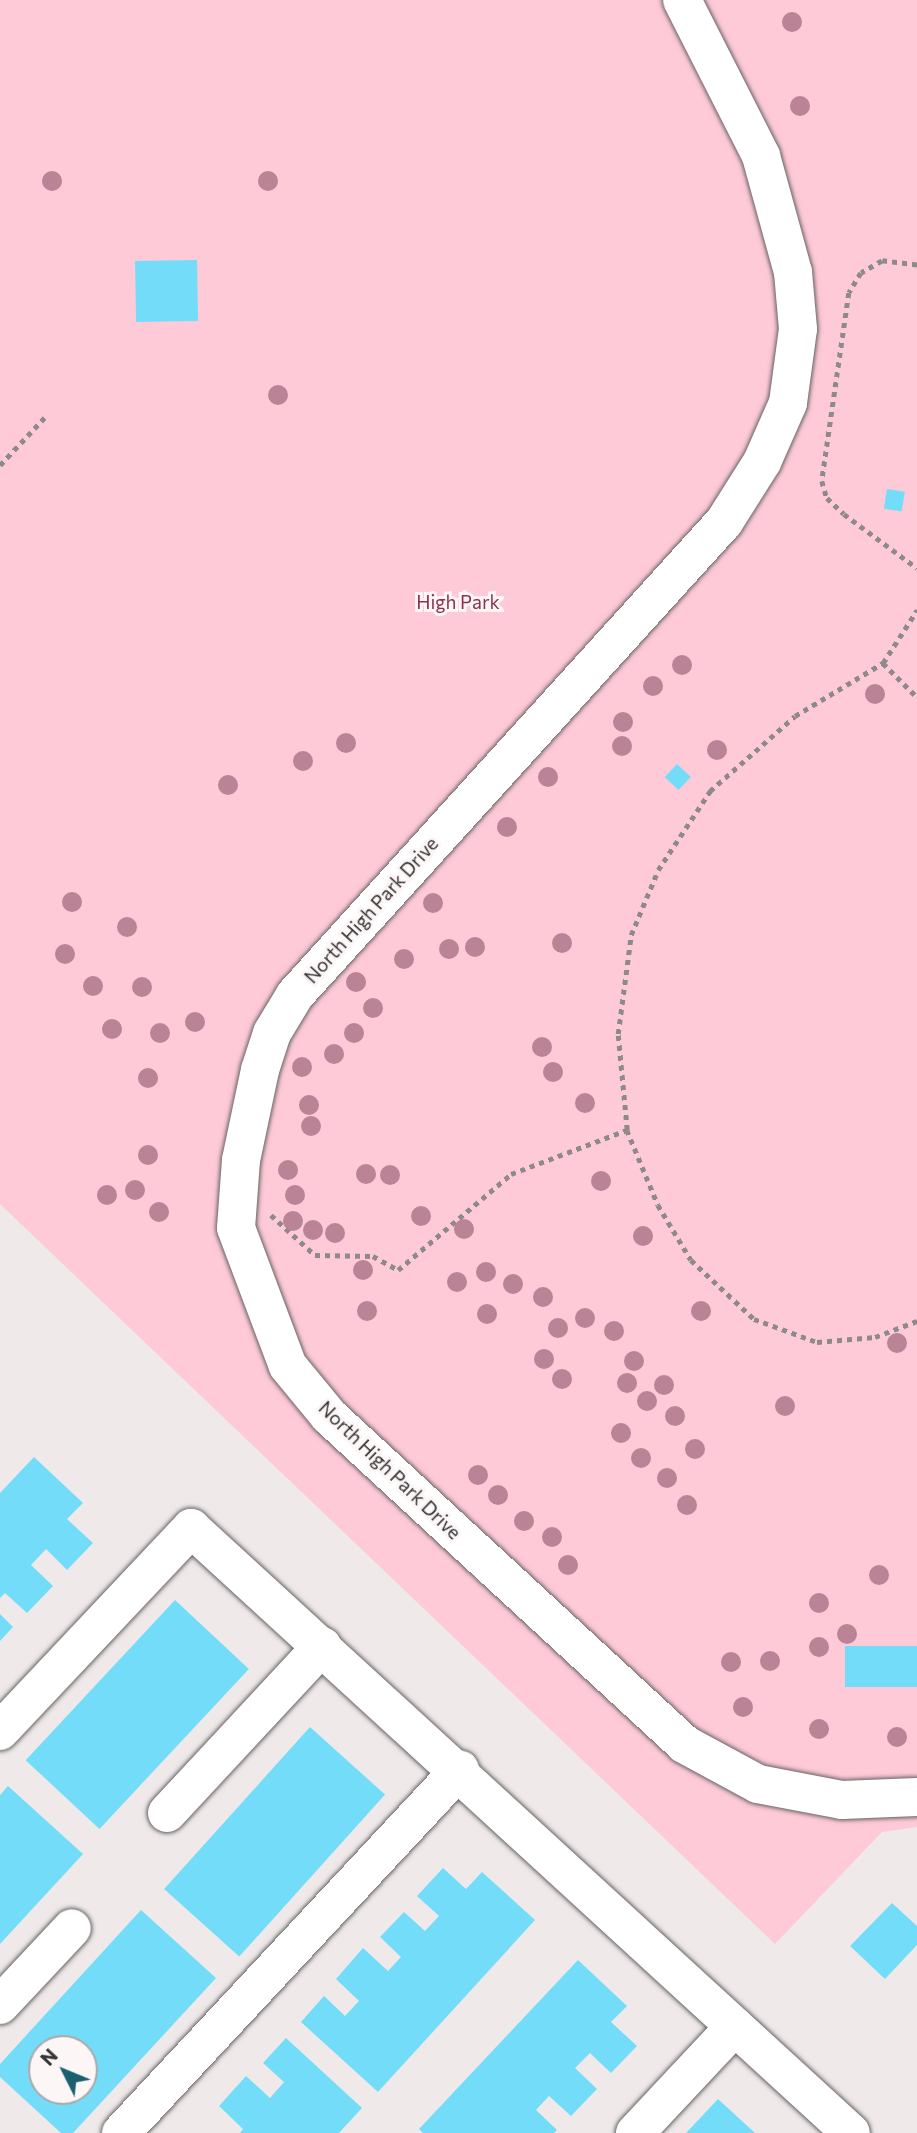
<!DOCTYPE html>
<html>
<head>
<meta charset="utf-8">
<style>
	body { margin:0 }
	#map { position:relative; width:917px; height:2133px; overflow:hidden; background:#efe9ea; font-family:Commissioner,sans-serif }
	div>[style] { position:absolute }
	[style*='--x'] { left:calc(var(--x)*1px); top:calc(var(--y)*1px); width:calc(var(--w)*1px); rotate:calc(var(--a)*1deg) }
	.green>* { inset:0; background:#fecad7 }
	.building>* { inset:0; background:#73ddf9; transform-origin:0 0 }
	.path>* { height:4.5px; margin-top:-2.25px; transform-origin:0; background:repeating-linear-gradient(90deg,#8e8a8b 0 5px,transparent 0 10px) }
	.roads { filter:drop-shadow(0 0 2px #686364) drop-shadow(0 0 2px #686364) }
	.minor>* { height:38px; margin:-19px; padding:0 19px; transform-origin:19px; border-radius:19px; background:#fff }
	.trees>* { width:20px; height:20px; margin:-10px; border-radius:50%; background:#bb8396 }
	span { translate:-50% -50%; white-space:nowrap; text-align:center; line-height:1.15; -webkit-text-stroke:6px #fcf6f7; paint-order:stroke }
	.park-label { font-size:19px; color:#912f51 }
	.street-label { font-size:19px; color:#353333 }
	.north { position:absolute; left:28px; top:2035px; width:70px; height:70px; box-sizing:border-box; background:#fcf6f7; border:2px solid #aca8a9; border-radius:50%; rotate:313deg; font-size:19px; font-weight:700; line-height:28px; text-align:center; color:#353333 }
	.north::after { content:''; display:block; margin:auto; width:24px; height:32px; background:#196070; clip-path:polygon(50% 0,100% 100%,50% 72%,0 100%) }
</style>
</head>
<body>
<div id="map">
	<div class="green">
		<i style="clip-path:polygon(0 0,917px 0,917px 1827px,882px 1832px,775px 1944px,0 1204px)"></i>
	</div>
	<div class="building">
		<i style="left:197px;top:260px;width:61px;height:62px;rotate:89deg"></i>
		<i style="left:887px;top:489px;width:18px;height:20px;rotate:9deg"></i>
		<i style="left:677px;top:764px;width:19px;height:18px;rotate:43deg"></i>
		<i style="clip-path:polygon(34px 1457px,83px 1503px,67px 1519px,93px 1543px,67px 1570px,46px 1549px,31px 1565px,53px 1586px,27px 1613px,5px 1593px,0 1598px,0 1493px)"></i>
		<i style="left:175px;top:1600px;width:101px;height:219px;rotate:43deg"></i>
		<i style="clip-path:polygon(0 1614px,13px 1627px,0 1641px)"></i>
		<i style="left:917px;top:1646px;width:41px;height:72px;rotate:90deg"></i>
		<i style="left:310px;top:1727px;width:101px;height:218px;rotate:42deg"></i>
		<i style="clip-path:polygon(8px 1786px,83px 1854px,0 1944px,0 1795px)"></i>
		<i style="clip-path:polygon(443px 1868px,466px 1889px,482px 1872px,535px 1920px,378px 2092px,301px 2022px,324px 1996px,345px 2016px,359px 2001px,336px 1979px,363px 1948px,388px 1971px,401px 1957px,380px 1937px,404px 1912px,425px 1931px,439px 1916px,417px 1896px)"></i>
		<i style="clip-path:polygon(892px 1903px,917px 1926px,917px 1945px,885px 1979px,850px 1946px)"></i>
		<i style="clip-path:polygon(evenodd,141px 1910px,216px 1978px,73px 2133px,61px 2133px,0 2077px,0 2064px,141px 1910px,42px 2049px,84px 2049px,84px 2091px,42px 2091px,42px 2049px)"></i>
		<i style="clip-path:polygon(578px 1960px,627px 2006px,611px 2022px,637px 2046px,611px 2073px,590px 2053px,575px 2068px,597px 2089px,571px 2116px,549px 2096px,536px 2110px,557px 2130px,554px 2133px,423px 2133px,419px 2129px)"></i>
		<i style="clip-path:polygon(286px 2038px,362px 2108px,339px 2133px,240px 2133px,243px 2129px,219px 2106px,246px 2076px,270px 2098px,284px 2082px,263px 2063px)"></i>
		<i style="clip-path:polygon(718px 2099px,755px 2133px,686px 2133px)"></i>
	</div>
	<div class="path">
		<i style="--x:917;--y:265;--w:35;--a:-173"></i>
		<i style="--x:882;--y:261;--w:24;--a:150"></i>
		<i style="--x:861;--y:273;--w:23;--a:121"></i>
		<i style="--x:849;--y:293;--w:190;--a:98.2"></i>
		<i style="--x:822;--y:481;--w:18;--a:74"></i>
		<i style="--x:827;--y:498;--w:23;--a:43"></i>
		<i style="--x:844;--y:514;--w:91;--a:36.5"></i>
		<i style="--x:0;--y:465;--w:67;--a:-46.8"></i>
		<i style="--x:883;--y:663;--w:48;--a:45"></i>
		<i style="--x:627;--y:1130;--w:81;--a:67.5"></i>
		<i style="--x:658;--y:1205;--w:64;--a:59"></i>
		<i style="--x:691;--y:1260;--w:86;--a:43.1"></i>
		<i style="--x:754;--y:1319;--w:67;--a:20.1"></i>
		<i style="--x:817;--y:1342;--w:58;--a:-4.9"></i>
		<i style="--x:875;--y:1337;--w:45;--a:-20.9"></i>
		<i style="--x:271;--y:1215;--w:59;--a:42.3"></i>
		<i style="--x:315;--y:1255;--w:58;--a:1"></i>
		<i style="--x:373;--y:1256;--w:29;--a:29"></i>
		<i style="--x:398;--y:1270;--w:148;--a:-40.3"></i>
		<i style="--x:511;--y:1174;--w:124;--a:-20.8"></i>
		<i style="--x:627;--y:1130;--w:96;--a:-95.4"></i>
		<i style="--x:618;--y:1034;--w:100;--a:-82.5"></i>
		<i style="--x:631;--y:935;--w:70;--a:-67.4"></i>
		<i style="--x:658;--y:870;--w:95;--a:-56.6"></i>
		<i style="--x:710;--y:791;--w:113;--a:-41.4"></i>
		<i style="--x:795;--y:716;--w:103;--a:-31.1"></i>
		<i style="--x:883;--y:663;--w:63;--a:-57.3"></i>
	</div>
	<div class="roads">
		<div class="minor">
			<i style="--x:682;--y:0;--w:175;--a:63.1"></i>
			<i style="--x:761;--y:156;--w:120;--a:74.6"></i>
			<i style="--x:793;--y:272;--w:57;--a:85"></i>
			<i style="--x:798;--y:329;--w:75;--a:97.7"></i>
			<i style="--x:788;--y:403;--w:64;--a:113.8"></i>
			<i style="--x:762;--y:462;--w:71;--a:122.3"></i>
			<i style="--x:724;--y:522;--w:639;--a:132.21"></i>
			<i style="--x:295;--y:995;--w:44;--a:121.2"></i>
			<i style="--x:272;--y:1033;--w:39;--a:108"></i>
			<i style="--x:260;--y:1070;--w:92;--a:101.9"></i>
			<i style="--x:241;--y:1160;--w:68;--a:94.2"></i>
			<i style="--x:236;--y:1228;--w:147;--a:69.4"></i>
			<i style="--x:288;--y:1366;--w:65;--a:50.6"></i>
			<i style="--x:329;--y:1416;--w:483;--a:42.7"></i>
			<i style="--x:684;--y:1744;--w:84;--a:28.4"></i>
			<i style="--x:758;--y:1784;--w:86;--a:10.8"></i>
			<i style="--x:842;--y:1800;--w:75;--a:-2.3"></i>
			<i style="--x:0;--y:1731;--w:279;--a:-46.7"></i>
			<i style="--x:191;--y:1528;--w:895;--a:42.51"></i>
			<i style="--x:167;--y:1813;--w:228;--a:-47.1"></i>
			<i style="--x:0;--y:2005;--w:105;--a:-46.9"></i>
			<i style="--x:121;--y:2133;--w:497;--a:-47"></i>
			<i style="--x:635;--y:2133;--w:146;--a:-46.9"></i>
		</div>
	</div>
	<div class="trees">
		<i style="left:792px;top:22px"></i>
		<i style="left:800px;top:106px"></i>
		<i style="left:52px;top:181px"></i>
		<i style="left:268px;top:181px"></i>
		<i style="left:278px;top:395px"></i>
		<i style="left:682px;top:665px"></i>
		<i style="left:653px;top:686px"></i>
		<i style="left:875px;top:694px"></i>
		<i style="left:623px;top:722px"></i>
		<i style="left:346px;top:743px"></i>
		<i style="left:622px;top:746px"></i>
		<i style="left:717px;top:750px"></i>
		<i style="left:303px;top:761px"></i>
		<i style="left:548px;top:777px"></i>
		<i style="left:228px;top:785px"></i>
		<i style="left:507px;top:827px"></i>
		<i style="left:72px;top:902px"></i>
		<i style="left:433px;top:903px"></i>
		<i style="left:127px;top:927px"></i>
		<i style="left:562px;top:943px"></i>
		<i style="left:475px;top:947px"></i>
		<i style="left:449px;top:949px"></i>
		<i style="left:65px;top:954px"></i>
		<i style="left:404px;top:959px"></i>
		<i style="left:356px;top:982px"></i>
		<i style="left:93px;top:986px"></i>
		<i style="left:142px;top:987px"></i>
		<i style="left:373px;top:1008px"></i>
		<i style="left:195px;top:1022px"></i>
		<i style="left:112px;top:1029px"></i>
		<i style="left:160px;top:1033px"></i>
		<i style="left:354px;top:1033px"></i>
		<i style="left:542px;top:1047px"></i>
		<i style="left:334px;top:1054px"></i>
		<i style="left:302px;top:1067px"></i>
		<i style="left:553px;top:1072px"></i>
		<i style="left:148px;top:1078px"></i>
		<i style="left:585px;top:1103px"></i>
		<i style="left:309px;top:1105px"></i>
		<i style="left:311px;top:1126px"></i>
		<i style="left:148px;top:1155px"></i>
		<i style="left:288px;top:1170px"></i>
		<i style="left:366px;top:1174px"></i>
		<i style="left:390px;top:1175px"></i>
		<i style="left:601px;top:1181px"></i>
		<i style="left:135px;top:1190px"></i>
		<i style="left:107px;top:1195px"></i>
		<i style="left:295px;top:1195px"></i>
		<i style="left:159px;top:1212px"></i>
		<i style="left:421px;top:1216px"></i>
		<i style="left:293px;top:1221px"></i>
		<i style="left:464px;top:1229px"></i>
		<i style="left:313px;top:1230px"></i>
		<i style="left:335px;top:1233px"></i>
		<i style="left:643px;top:1236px"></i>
		<i style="left:363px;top:1270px"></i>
		<i style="left:486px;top:1272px"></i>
		<i style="left:457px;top:1282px"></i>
		<i style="left:513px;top:1284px"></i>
		<i style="left:543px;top:1297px"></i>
		<i style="left:367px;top:1311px"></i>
		<i style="left:701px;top:1311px"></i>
		<i style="left:487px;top:1314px"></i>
		<i style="left:585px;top:1318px"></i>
		<i style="left:558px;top:1328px"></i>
		<i style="left:614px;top:1331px"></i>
		<i style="left:897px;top:1343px"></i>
		<i style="left:544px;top:1359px"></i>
		<i style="left:634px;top:1361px"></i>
		<i style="left:562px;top:1379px"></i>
		<i style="left:627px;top:1383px"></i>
		<i style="left:664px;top:1385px"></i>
		<i style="left:647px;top:1401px"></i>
		<i style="left:785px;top:1406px"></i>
		<i style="left:675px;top:1416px"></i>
		<i style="left:621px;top:1433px"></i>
		<i style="left:695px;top:1449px"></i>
		<i style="left:641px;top:1458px"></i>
		<i style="left:478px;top:1475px"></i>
		<i style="left:667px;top:1478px"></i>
		<i style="left:498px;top:1495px"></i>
		<i style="left:687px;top:1505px"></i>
		<i style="left:524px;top:1521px"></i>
		<i style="left:552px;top:1537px"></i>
		<i style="left:568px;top:1565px"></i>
		<i style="left:879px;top:1575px"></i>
		<i style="left:819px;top:1603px"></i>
		<i style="left:847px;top:1634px"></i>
		<i style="left:819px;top:1647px"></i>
		<i style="left:770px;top:1661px"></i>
		<i style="left:731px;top:1662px"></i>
		<i style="left:743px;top:1707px"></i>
		<i style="left:819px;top:1729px"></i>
		<i style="left:897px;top:1737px"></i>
	</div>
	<div class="park-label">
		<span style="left:458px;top:602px">High Park</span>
	</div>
	<div class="street-label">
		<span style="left:371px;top:910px;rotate:-48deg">North High Park Drive</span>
		<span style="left:390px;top:1470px;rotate:44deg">North High Park Drive</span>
	</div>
	<div class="north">N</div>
</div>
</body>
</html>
